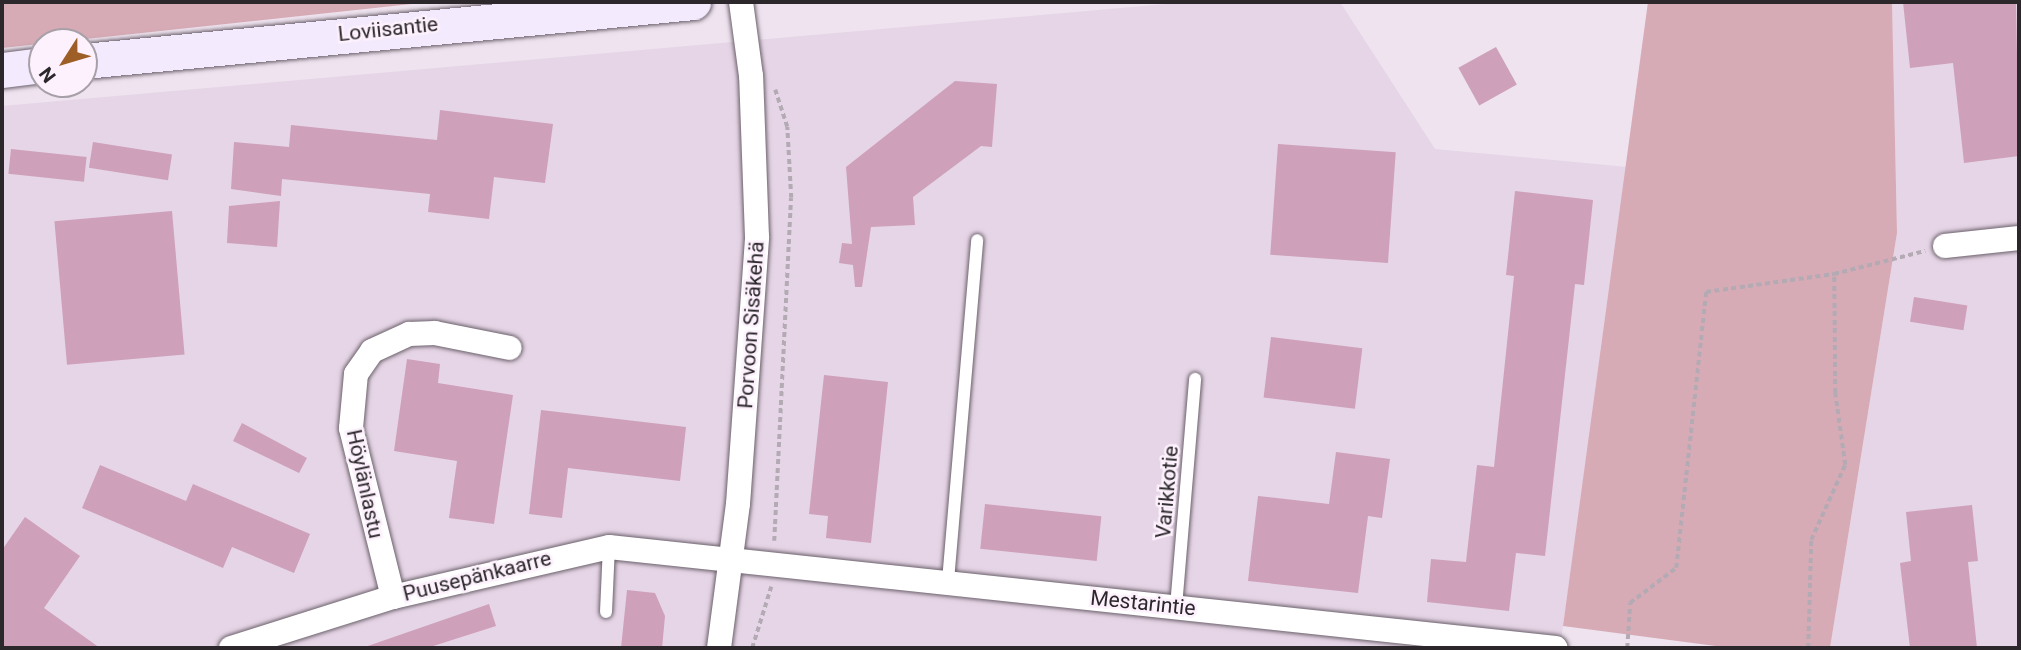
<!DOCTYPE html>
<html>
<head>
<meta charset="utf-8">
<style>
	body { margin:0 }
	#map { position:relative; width:2021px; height:650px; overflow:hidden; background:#eee3ef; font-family:Roboto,sans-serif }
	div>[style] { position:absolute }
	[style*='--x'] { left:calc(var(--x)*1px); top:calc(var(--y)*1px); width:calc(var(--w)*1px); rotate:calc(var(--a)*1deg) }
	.built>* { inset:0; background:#e6d5e6 }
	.green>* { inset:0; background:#d6abb5 }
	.building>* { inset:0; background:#cea0ba; transform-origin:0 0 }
	.path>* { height:3.5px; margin-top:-1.75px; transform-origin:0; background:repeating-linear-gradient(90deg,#b3aab4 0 5px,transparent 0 8.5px) }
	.roads { filter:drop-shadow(0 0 2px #6b616b) drop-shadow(0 0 2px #6b616b) }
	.service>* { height:12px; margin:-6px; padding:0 6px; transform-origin:6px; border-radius:6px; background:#fff }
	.minor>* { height:24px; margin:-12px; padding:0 12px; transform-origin:12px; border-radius:12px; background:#fff }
	.secondary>* { height:35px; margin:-17.5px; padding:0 17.5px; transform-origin:17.5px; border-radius:17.5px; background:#f3eafd }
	span { translate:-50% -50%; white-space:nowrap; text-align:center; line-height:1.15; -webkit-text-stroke:5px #fcf1fc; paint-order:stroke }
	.street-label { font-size:21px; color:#2b272b }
	.frame { position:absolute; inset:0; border:4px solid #2b272b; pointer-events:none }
	.north { position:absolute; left:28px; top:28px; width:70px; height:70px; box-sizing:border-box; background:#fcf1fc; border:2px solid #a8a0a8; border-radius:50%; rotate:233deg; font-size:19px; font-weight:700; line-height:28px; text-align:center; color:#2b272b }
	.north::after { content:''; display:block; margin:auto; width:24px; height:32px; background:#9e5f27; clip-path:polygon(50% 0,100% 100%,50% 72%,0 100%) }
</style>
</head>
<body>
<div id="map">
	<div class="built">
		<i style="clip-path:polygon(1189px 2px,1340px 2px,1435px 149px,1627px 167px,1560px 648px,2px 648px,2px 106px)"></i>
		<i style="clip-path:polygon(1892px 2px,2019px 2px,2019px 648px,1830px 648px,1897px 233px)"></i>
	</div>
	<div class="green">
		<i style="clip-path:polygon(2px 2px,430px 2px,2px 48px)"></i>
		<i style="clip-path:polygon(1648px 2px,1892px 2px,1897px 233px,1830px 648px,1731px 648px,1563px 626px)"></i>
	</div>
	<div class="building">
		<i style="clip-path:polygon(1903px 2px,2016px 2px,2019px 156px,1964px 163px,1953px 63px,1910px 68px)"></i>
		<i style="left:1496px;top:47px;width:43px;height:43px;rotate:61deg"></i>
		<i style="clip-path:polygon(955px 81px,997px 84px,992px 147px,981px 146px,913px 197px,915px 225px,871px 227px,862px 287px,855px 287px,853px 265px,839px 263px,842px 243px,852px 244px,846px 167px)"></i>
		<i style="clip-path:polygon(440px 110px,553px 124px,545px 183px,494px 177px,489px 219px,428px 212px,430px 194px,282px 179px,281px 196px,231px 189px,234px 142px,289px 147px,291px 125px,437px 140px)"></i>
		<i style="left:93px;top:142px;width:80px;height:26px;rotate:9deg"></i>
		<i style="left:1278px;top:144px;width:118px;height:111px;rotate:4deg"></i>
		<i style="left:11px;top:149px;width:76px;height:25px;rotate:6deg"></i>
		<i style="clip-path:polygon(1515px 191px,1593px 200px,1584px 285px,1575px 284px,1545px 556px,1516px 553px,1509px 611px,1427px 602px,1431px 559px,1466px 562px,1477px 465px,1494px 467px,1514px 276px,1506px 275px)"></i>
		<i style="clip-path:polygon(280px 201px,277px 247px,227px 243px,229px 206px)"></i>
		<i style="left:172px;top:211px;width:144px;height:118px;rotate:85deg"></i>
		<i style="left:1914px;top:297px;width:54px;height:25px;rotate:9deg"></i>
		<i style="left:1271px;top:337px;width:92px;height:61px;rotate:7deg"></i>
		<i style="clip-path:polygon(407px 359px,440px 364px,438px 383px,513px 395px,494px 524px,449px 518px,457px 461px,394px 451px)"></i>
		<i style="clip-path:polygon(824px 375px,888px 382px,871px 543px,826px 538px,828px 516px,809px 514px)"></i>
		<i style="clip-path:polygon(541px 410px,686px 427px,680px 481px,568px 468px,562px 518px,529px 514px)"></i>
		<i style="clip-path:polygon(242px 423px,307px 458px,299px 473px,233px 441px)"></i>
		<i style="clip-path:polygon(1336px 452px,1390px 459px,1382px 518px,1368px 516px,1358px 593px,1248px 581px,1258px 496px,1329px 504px)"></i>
		<i style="clip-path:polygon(100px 465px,186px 501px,193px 484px,310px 534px,294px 573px,232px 547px,223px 568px,82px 508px)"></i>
		<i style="left:985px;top:504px;width:117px;height:45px;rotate:6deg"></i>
		<i style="clip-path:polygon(1972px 505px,1978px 561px,1968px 562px,1977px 648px,1910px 648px,1900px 563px,1911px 561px,1906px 512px)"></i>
		<i style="clip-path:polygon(25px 517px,80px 556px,44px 608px,100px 648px,2px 648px,2px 550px)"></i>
		<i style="clip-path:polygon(627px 590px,655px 593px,665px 616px,662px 648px,621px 648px)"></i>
		<i style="clip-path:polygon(489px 604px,496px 626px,427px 648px,362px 648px)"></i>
	</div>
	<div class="path">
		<i style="--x:774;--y:541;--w:343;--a:-87.2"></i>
		<i style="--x:791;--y:198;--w:71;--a:-93.2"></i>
		<i style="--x:787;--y:127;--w:39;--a:-108"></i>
		<i style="--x:752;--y:648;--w:64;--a:-72.7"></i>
		<i style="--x:1627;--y:648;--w:45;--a:-86.2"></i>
		<i style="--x:1630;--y:603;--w:58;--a:-37.3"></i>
		<i style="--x:1676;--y:568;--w:278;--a:-83.8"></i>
		<i style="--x:1706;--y:292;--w:129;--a:-8"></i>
		<i style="--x:1834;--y:274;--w:94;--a:-14.2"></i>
		<i style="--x:1808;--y:648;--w:108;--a:-88.4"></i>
		<i style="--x:1811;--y:540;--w:82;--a:-65.6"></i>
		<i style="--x:1845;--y:465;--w:73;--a:-97.9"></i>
		<i style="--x:1835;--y:393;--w:119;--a:-90.5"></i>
	</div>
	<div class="roads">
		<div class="service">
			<i style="--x:948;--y:581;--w:342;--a:-85.1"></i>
			<i style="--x:1176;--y:607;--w:229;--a:-85.2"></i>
			<i style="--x:606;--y:612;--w:65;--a:-87.4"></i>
		</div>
		<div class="minor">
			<i style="--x:1945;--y:246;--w:74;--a:-6.2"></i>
			<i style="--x:393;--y:597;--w:174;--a:-104"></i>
			<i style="--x:351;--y:428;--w:54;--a:-84.7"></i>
			<i style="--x:356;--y:374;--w:28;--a:-55"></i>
			<i style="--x:372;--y:351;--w:41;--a:-24.7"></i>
			<i style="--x:409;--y:334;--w:26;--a:-2"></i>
			<i style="--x:435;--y:333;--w:76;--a:11.3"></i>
			<i style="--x:231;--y:648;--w:170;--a:-17.5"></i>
			<i style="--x:393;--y:597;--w:222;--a:-13"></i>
			<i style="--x:609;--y:547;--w:952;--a:6.09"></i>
			<i style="--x:719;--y:648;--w:145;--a:-82.5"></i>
			<i style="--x:738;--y:504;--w:268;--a:-85.9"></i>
			<i style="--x:757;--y:237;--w:161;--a:-92.1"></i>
			<i style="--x:751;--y:76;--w:75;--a:-97.7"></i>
		</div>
		<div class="secondary">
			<i style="--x:84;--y:61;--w:612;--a:-5.53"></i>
			<i style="--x:2;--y:70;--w:40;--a:-7.1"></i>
		</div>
	</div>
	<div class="street-label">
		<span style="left:388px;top:29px;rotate:-6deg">Loviisantie</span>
		<span style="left:751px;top:325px;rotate:-86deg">Porvoon Sisäkehä</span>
		<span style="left:365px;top:484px;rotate:78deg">Höylänlastu</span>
		<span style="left:1167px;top:492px;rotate:-85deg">Varikkotie</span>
		<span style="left:477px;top:576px;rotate:-14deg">Puusepänkaarre</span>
		<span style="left:1143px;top:603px;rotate:6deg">Mestarintie</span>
	</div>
	<div class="frame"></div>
	<div class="north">N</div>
</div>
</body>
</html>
